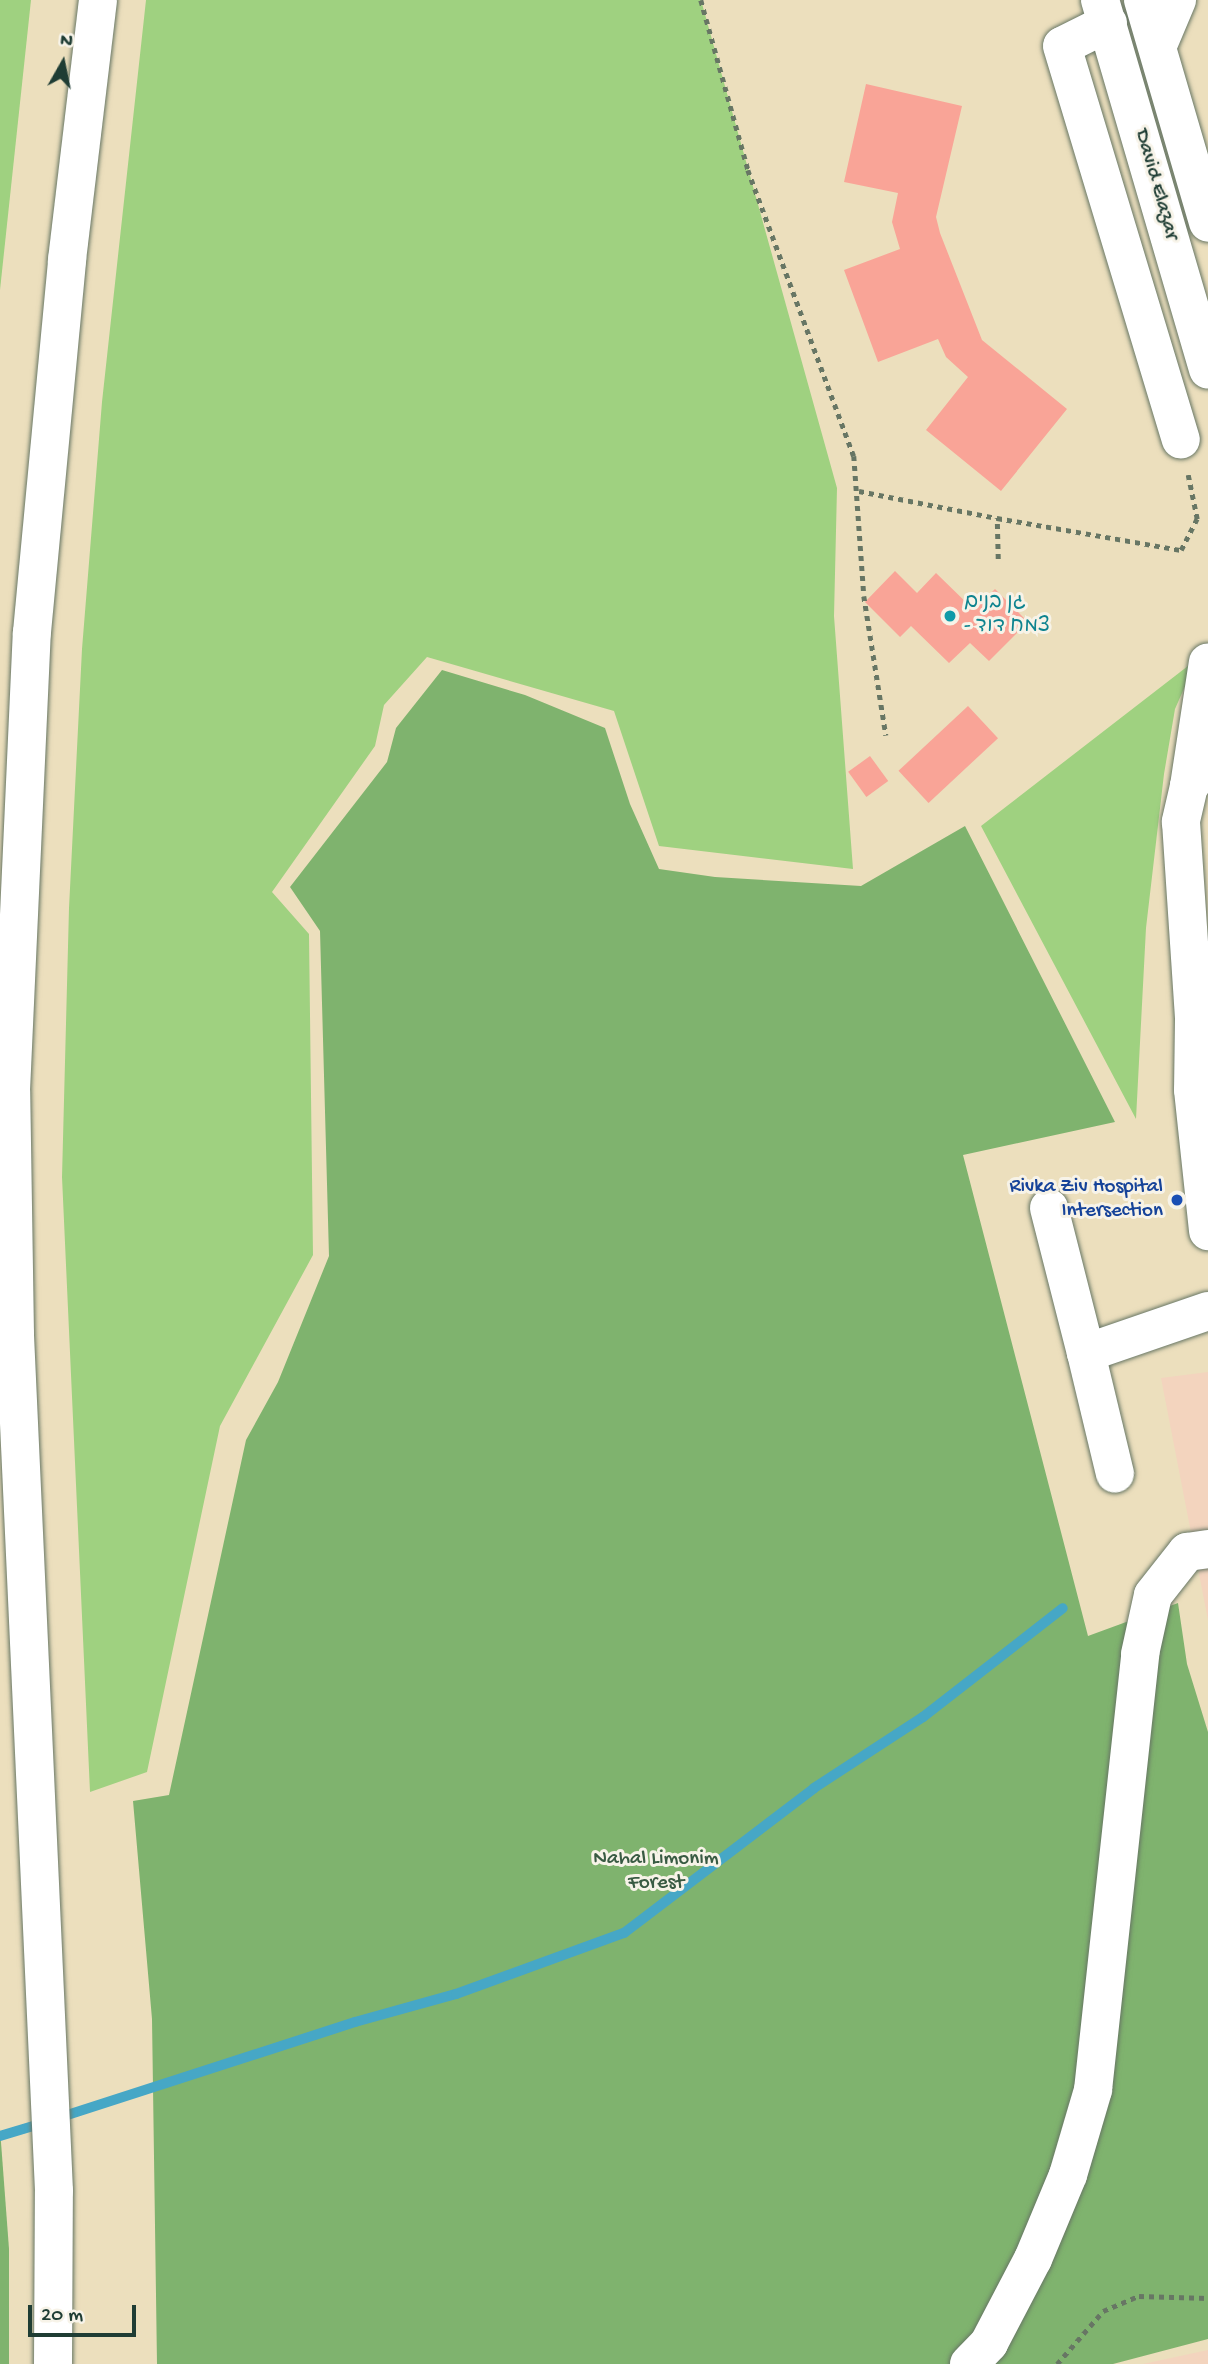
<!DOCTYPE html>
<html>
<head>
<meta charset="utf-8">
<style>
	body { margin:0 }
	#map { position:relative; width:1208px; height:2364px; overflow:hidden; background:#ecdfbd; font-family:"Gochi Hand","Playpen Sans Hebrew",sans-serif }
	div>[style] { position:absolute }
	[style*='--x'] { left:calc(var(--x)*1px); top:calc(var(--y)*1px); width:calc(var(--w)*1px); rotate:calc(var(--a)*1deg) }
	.built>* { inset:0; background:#f3d4be }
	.green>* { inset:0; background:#9fd180 }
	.forest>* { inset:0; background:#7fb36e }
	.stream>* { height:10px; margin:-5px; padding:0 5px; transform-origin:5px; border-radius:5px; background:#46a7c6 }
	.building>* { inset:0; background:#f9a497; transform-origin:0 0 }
	.path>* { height:4.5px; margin-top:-2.25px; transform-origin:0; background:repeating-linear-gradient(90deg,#677664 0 5px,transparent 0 10px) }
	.roads { filter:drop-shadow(0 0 2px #677664) drop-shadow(0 0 2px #677664) }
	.minor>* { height:38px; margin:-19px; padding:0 19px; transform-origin:19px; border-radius:19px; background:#fff }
	.highway>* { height:38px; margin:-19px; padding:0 19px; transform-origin:19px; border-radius:19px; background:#fff }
	.dots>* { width:19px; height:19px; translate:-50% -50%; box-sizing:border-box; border:4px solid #f7f3e8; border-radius:50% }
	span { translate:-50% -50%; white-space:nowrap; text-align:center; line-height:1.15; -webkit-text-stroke:6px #f7f3e8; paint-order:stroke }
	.street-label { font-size:21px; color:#1f3d34 }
	.culture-label { font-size:21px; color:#0d838f }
	.left { translate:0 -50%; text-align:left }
	.transit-label { font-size:21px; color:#164399 }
	.right { translate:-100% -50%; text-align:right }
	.park-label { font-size:21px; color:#395b43 }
	.north { position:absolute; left:28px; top:28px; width:70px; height:70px; -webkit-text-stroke:5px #f7f3e8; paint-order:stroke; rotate:9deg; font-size:19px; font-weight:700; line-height:28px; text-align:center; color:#1f3d34 }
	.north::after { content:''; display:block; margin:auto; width:24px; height:32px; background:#1f3d34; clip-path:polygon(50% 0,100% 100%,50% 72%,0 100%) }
	.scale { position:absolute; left:28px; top:2305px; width:108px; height:32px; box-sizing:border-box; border:4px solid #1f3d34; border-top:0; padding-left:9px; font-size:21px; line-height:24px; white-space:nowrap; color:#1f3d34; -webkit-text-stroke:5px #f7f3e8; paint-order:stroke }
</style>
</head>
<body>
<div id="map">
	<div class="built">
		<i style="clip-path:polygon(1208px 1372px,1208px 1620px,1161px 1378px)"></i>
		<i style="clip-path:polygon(1208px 2350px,1208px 2364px,1143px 2364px)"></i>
	</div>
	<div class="green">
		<i style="clip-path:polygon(0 0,31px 0,0 290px)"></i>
		<i style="clip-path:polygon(146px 0,701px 0,837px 488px,834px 616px,853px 869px,659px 846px,614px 711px,427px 657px,384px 705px,375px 746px,272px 892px,309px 934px,313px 1255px,220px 1426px,147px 1772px,90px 1792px,62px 1177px,69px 908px,82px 649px,102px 402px)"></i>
		<i style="clip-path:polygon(1197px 659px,1175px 709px,1164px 774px,1146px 928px,1136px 1119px,981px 826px)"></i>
	</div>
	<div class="forest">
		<i style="clip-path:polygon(442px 670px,525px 695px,605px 728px,630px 804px,659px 869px,715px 877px,861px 886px,965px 826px,1115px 1122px,963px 1155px,1088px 1636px,1178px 1603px,1187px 1664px,1208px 1732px,1208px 2339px,1113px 2364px,157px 2364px,152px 2019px,133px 1801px,169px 1795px,246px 1440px,278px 1382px,329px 1256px,320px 931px,290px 887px,387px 762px,396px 728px)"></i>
		<i style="clip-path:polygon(0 2129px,9px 2249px,9px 2364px,0 2364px)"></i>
	</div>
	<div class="stream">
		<i style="--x:58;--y:2118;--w:312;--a:-17.9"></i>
		<i style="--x:355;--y:2022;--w:105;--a:-15.5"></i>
		<i style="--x:456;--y:1994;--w:179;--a:-20"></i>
		<i style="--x:624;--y:1933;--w:239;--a:-37.3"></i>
		<i style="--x:814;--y:1788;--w:130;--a:-33.1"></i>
		<i style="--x:923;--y:1717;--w:177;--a:-37.9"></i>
		<i style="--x:0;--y:2136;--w:45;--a:-16.8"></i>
	</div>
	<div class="building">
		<i style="clip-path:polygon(866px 84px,962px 106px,936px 217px,940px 233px,982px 340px,1067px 409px,1001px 491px,926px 430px,968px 377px,946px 357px,938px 339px,878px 362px,844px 270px,900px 249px,892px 222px,898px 193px,844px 182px)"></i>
		<i style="clip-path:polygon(895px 571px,917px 593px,936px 573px,974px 610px,995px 589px,1028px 622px,989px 661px,970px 643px,949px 663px,911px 626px,900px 637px,865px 602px)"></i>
		<i style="left:968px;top:706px;width:44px;height:95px;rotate:47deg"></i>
		<i style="left:870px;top:756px;width:31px;height:27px;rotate:54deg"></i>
	</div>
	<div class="path">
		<i style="--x:701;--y:0;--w:176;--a:74.5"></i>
		<i style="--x:748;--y:170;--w:305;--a:69.7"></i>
		<i style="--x:854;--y:456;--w:140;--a:85.9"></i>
		<i style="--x:864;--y:596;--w:141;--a:81"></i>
		<i style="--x:859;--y:491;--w:141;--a:11.1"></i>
		<i style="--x:998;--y:559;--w:41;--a:-91.4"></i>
		<i style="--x:997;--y:518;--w:187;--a:9.9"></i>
		<i style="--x:1181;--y:550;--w:35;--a:-63"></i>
		<i style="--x:1197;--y:519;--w:45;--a:-101.6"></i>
		<i style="--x:1057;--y:2364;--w:70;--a:-49"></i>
		<i style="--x:1103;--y:2311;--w:39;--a:-23"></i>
		<i style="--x:1139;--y:2296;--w:69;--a:1.7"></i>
	</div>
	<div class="roads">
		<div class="minor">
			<i style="--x:1100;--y:0;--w:385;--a:73.7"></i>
			<i style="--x:1143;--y:0;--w:232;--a:73.7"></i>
			<i style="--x:1108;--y:23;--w:51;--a:153.4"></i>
			<i style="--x:1062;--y:46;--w:411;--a:73.2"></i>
			<i style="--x:1158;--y:45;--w:49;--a:-67.1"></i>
			<i style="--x:1208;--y:762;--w:31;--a:128"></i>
			<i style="--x:1189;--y:786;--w:37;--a:103"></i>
			<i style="--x:1181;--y:822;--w:198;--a:86.2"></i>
			<i style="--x:1194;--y:1020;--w:70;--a:90.8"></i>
			<i style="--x:1193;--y:1090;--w:142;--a:83.9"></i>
			<i style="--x:1189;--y:786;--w:125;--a:-81.3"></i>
			<i style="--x:1049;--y:1208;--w:150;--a:75.7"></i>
			<i style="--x:1086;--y:1353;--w:129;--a:-19"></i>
			<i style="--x:1086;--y:1353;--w:124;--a:76.5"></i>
			<i style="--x:969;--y:2364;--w:29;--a:-46"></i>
			<i style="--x:989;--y:2343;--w:95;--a:-62.4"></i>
			<i style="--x:1033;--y:2259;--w:91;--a:-67.4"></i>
			<i style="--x:1068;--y:2175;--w:89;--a:-73.6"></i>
			<i style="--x:1093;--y:2090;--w:439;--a:-83.8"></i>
			<i style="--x:1140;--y:1654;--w:60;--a:-77.6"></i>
			<i style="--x:1153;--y:1595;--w:55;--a:-51.7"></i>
			<i style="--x:1187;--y:1552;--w:21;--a:-8"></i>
		</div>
		<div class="highway">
			<i style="--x:53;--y:2364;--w:173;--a:-89.7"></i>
			<i style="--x:54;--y:2191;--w:858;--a:-92.61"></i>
			<i style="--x:15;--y:1334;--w:243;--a:-90.9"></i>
			<i style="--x:11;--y:1091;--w:459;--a:-87.4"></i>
			<i style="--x:32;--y:632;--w:374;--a:-84.6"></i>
			<i style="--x:67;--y:260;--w:262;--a:-83.2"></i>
		</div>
	</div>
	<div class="dots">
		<i style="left:950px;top:616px;background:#0f9aa8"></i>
		<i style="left:1177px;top:1200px;background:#1a4fb4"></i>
	</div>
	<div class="street-label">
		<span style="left:1155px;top:185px;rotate:74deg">David Elazar</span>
	</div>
	<div class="culture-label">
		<span class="left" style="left:964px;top:616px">גן בנים<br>- צמח דוד</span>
	</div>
	<div class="transit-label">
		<span class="right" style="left:1163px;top:1200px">Rivka Ziv Hospital<br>Intersection</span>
	</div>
	<div class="park-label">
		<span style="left:656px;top:1872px">Nahal Limonim<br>Forest</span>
	</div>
	<div class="north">N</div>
	<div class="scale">20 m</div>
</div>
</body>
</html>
